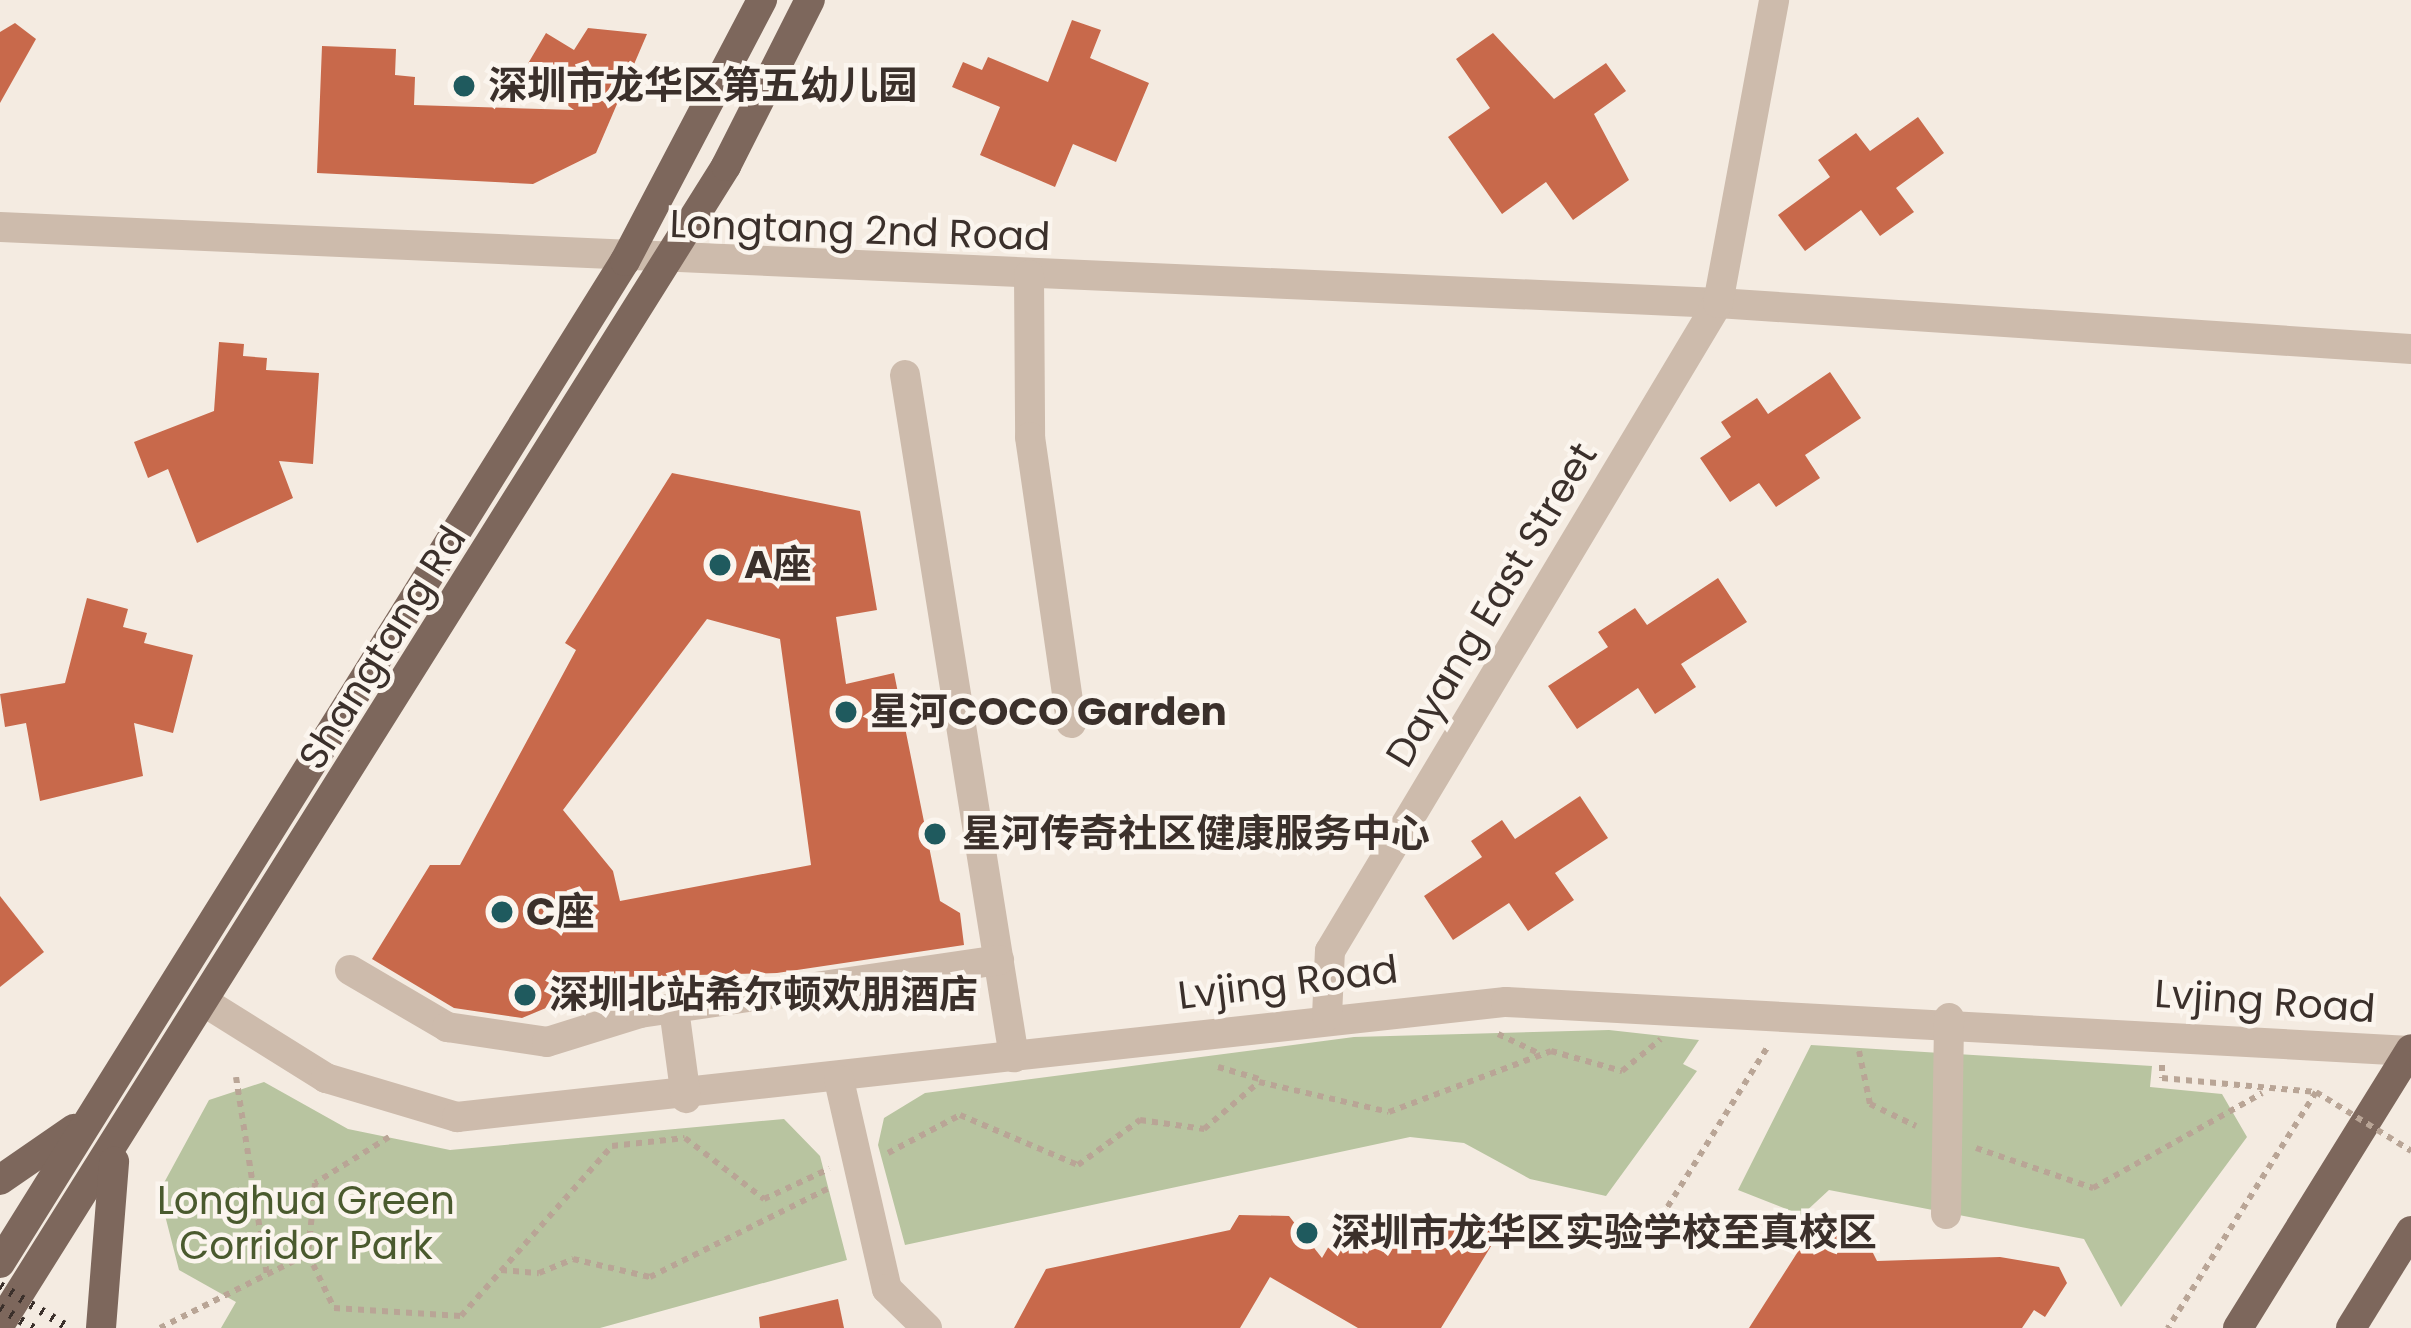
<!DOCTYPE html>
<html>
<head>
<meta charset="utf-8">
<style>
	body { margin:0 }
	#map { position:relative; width:2411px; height:1328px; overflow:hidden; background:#f4ebe1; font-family:Poppins,"Noto Sans SC",sans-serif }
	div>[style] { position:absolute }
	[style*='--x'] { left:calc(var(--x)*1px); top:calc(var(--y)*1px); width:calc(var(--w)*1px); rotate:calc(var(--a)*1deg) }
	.green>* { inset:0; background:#b8c4a0 }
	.building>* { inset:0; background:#c8694b }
	.path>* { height:6px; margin-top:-3px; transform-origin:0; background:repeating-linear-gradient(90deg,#b9a596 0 6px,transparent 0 12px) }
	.minor>* { height:30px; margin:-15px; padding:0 15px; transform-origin:15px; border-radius:15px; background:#cdbbac }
	.major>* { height:30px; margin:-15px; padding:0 15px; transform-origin:15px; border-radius:15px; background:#7d675c }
	.rail>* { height:9px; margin-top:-4.5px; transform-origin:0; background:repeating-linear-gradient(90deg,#3b302b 0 3px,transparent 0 12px) }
	.path-bridge>* { height:6px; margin-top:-3px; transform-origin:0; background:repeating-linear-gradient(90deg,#b9a596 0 6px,transparent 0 12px) }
	.dots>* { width:33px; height:33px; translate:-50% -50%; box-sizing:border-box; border:6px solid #fbf5ee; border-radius:50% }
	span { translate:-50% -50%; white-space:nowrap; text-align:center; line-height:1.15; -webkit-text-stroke:9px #fbf5ee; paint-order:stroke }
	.poi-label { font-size:39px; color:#3b302b; font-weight:700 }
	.left { translate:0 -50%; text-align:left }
	.street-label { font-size:39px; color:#3b302b }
	.park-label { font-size:39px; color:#4a5a2e }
</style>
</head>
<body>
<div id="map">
	<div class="green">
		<i style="clip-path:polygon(1609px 1030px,1699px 1040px,1683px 1064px,1697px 1071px,1606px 1196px,1530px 1179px,1464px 1143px,1410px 1137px,905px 1245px,878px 1145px,884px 1118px,925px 1093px,1354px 1037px)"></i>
		<i style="clip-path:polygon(1811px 1045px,2152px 1066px,2150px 1087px,2222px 1094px,2247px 1137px,2121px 1307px,2084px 1239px,1829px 1190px,1802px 1215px,1738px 1190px)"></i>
		<i style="clip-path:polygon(264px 1082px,348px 1129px,450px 1150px,784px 1119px,820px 1156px,847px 1260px,600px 1328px,221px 1328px,236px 1302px,179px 1270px,159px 1192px,209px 1100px)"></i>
	</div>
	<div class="building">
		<i style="clip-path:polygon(1072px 20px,1101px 30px,1090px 58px,1149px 83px,1116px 162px,1073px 144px,1055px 187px,980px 155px,1000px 107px,952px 87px,963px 62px,982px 70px,988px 57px,1048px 82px)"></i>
		<i style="clip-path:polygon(15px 23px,36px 39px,0 103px,0 32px)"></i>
		<i style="clip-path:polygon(588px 28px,647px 34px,596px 153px,533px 184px,317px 173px,322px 46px,396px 49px,395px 75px,415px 77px,414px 105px,574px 110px,523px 72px,546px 33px,574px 50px)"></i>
		<i style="clip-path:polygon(1493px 33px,1554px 99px,1606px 63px,1626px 91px,1594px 114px,1629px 180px,1573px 220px,1546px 182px,1502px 214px,1448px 137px,1490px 108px,1456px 59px)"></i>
		<i style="clip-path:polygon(1918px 117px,1944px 153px,1896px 188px,1914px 212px,1880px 236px,1861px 210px,1805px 251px,1778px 215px,1830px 177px,1818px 160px,1856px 133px,1870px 151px)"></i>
		<i style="clip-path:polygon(219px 342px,244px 344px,243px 356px,267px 358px,266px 370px,319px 373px,313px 464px,279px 461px,293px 498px,197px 543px,168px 469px,148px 478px,134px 442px,214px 411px)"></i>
		<i style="clip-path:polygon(1830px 372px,1861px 418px,1805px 455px,1820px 478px,1776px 507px,1759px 483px,1730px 502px,1700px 458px,1731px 437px,1721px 422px,1757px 398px,1768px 414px)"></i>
		<i style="clip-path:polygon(evenodd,672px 473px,860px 511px,877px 610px,836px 617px,846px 684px,894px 673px,940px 901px,960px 913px,964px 945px,777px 973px,620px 977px,522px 1018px,454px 1008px,372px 959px,430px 865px,460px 865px,576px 650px,565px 643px,672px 473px,707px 619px,780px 639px,811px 865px,620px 901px,613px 871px,563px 810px,707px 619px)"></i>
		<i style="clip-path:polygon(1718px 578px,1747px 622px,1681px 664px,1696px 687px,1655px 714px,1638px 688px,1577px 729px,1548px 686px,1608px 647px,1598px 632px,1635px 608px,1647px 625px)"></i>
		<i style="clip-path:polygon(87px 598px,128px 609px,123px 627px,147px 633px,144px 643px,193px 655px,173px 733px,134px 723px,143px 776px,40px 801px,26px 723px,5px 727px,0 694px,65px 683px)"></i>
		<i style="clip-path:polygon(1580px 796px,1608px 838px,1555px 873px,1574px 900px,1528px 931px,1509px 903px,1453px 940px,1424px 896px,1482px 857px,1471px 841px,1502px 820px,1515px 839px)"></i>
		<i style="clip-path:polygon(0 896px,44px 952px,0 987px)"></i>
		<i style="clip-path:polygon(1239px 1215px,1289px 1216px,1322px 1258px,1345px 1218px,1490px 1224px,1496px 1238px,1441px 1328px,1358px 1328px,1270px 1277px,1240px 1328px,1014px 1328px,1046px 1269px,1230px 1230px)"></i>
		<i style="clip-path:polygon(1815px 1225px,1862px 1231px,1877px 1261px,2000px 1257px,2059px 1267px,2067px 1283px,2045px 1317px,2034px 1310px,2022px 1328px,1749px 1328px)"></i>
		<i style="clip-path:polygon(838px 1299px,844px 1328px,760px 1328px,759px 1317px)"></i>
	</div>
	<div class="path">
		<i style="--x:1498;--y:1034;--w:44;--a:25.4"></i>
		<i style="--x:1859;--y:1051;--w:54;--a:78.3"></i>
		<i style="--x:1870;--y:1104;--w:51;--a:25.6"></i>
		<i style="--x:2162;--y:1065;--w:13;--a:90"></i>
		<i style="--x:2162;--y:1078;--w:155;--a:5.2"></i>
		<i style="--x:2316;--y:1092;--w:279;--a:122.1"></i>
		<i style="--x:1218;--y:1067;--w:47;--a:16.1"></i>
		<i style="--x:236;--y:1077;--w:199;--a:81.1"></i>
		<i style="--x:389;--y:1137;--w:87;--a:148.1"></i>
		<i style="--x:315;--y:1183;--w:71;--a:95.6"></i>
		<i style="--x:308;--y:1254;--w:60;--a:64.3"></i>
		<i style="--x:334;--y:1308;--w:127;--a:3.6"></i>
		<i style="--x:461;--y:1316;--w:227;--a:-48.4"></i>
		<i style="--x:612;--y:1146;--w:73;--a:-6.3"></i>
		<i style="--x:685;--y:1138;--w:100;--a:37.7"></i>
		<i style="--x:764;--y:1199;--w:72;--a:-24.8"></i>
		<i style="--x:1976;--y:1148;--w:124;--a:18.9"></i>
		<i style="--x:2093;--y:1188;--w:194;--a:-29.3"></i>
		<i style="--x:888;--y:1153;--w:81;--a:-27.8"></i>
		<i style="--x:960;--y:1115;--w:128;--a:23"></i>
		<i style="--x:1078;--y:1165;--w:77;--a:-36"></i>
		<i style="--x:1140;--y:1120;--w:65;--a:8"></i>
		<i style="--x:1204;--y:1129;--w:72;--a:-40.5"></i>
		<i style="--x:1259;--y:1082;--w:133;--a:13"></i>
		<i style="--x:1389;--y:1112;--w:173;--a:-20.6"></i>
		<i style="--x:1551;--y:1051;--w:74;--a:15.7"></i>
		<i style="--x:1622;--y:1071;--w:50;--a:-39.4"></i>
		<i style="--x:1655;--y:1227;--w:213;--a:-58"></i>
		<i style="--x:501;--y:1270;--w:38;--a:5"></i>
		<i style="--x:539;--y:1273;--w:37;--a:-22"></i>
		<i style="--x:573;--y:1259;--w:79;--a:13.2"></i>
		<i style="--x:650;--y:1277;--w:202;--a:-26.4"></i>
		<i style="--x:160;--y:1328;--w:165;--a:-26.6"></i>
	</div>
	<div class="minor">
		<i style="--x:0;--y:227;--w:1720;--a:2.53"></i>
		<i style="--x:1718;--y:303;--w:695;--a:3.8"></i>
		<i style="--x:1029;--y:275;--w:162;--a:89.6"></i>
		<i style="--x:1030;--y:437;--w:289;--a:81.8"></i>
		<i style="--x:905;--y:375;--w:691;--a:80.92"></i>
		<i style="--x:350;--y:970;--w:113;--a:30.4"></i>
		<i style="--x:447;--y:1027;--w:101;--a:8.5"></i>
		<i style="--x:547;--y:1042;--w:97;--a:-17.3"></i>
		<i style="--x:640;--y:1013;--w:363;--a:-8.4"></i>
		<i style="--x:206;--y:1003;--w:142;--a:32"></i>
		<i style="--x:326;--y:1078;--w:137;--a:16.6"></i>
		<i style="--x:457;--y:1117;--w:1055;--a:-6.26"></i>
		<i style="--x:1506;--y:1002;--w:905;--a:3.1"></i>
		<i style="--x:674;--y:1009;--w:90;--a:82.3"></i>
		<i style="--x:1327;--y:1016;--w:65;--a:-87.4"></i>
		<i style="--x:1330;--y:951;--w:755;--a:-59.09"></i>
		<i style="--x:1718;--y:303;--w:308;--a:-79.5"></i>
		<i style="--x:839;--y:1080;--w:214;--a:77.1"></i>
		<i style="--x:887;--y:1289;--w:56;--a:44.3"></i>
		<i style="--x:1946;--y:1214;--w:196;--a:-89.1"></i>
	</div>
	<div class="major">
		<i style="--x:0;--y:1180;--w:90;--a:-34.6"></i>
		<i style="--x:0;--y:1263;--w:1181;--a:-58.05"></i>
		<i style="--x:625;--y:261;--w:295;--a:-62.3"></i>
		<i style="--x:0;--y:1324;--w:1367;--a:-57.91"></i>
		<i style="--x:726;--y:166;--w:186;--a:-63.2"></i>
		<i style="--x:101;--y:1328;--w:167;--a:-85.5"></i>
		<i style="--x:2238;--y:1328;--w:328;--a:-58.2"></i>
		<i style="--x:2351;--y:1328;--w:114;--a:-58.3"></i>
	</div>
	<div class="rail">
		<i style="--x:0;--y:1285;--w:82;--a:31.6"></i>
		<i style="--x:0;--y:1307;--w:40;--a:32"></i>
	</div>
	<div class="path-bridge">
		<i style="--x:2316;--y:1092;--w:112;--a:31.8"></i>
	</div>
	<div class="dots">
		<i style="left:464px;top:86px;background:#1f5a5e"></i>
		<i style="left:720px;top:565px;background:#1f5a5e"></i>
		<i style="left:846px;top:712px;background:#1f5a5e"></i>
		<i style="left:935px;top:834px;background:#1f5a5e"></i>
		<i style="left:502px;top:912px;background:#1f5a5e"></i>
		<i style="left:525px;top:995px;background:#1f5a5e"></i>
		<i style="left:1307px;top:1233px;background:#1f5a5e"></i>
	</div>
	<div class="poi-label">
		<span class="left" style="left:488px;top:86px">深圳市龙华区第五幼儿园</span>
		<span class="left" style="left:744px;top:565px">A座</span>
		<span class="left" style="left:870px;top:712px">星河COCO Garden</span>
		<span class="left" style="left:962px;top:834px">星河传奇社区健康服务中心</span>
		<span class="left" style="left:526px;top:912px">C座</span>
		<span class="left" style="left:549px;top:995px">深圳北站希尔顿欢朋酒店</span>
		<span class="left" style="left:1331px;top:1233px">深圳市龙华区实验学校至真校区</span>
	</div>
	<div class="street-label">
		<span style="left:860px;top:231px;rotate:2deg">Longtang 2nd Road</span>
		<span style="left:1492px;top:605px;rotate:-59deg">Dayang East Street</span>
		<span style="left:383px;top:648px;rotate:-58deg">Shangtang Rd</span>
		<span style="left:1288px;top:983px;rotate:-7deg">Lvjing Road</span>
		<span style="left:2265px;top:1002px;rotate:4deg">Lvjing Road</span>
	</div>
	<div class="park-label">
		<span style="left:306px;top:1224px">Longhua Green<br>Corridor Park</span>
	</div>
</div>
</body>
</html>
